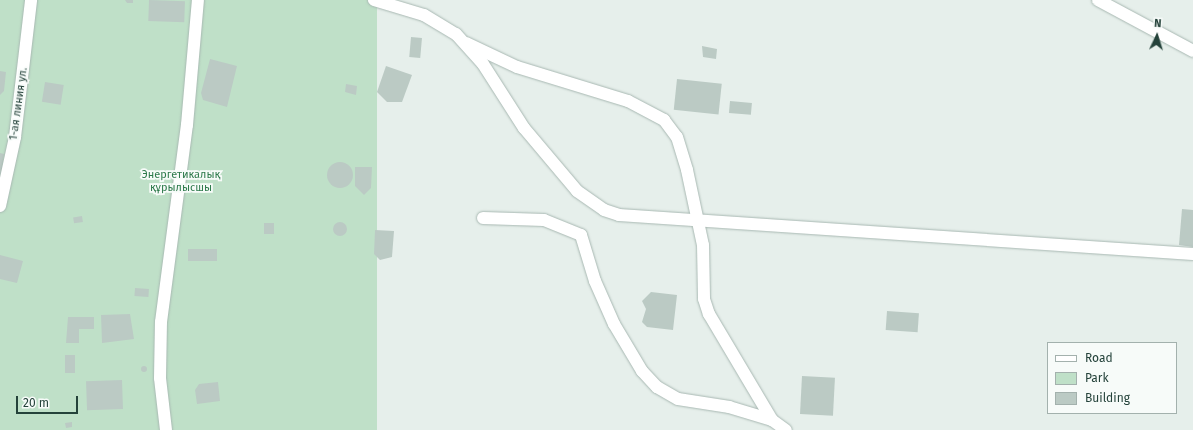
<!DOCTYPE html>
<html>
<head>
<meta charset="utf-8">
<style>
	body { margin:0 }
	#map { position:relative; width:1193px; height:430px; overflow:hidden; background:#e6efeb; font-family:"Fira Sans",sans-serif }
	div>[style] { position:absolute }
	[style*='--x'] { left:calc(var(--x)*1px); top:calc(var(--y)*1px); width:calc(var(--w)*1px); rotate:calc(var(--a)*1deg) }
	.green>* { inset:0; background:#bfe0c8; transform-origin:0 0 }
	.building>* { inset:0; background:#bbcac4; transform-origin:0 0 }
	.round { border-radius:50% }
	.roads { filter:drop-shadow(0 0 1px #a8b8b2) drop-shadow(0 0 1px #a8b8b2) }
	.minor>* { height:12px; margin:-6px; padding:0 6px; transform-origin:6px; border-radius:6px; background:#fff }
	span { translate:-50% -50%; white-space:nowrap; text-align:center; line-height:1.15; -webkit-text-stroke:3.5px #f7fbf9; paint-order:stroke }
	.street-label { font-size:11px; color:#24423a }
	.park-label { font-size:11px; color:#2d7a4b }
	.legend { position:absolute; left:1047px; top:342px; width:130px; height:72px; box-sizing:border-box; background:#f7fbf9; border:1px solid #a3b1ad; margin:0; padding:5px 7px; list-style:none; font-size:12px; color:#24423a }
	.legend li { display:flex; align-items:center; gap:8px; height:20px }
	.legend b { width:20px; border:1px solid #a3b1ad }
	.north { position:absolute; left:1137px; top:16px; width:40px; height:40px; -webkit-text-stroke:3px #f7fbf9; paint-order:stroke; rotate:4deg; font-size:11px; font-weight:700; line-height:16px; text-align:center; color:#24423a }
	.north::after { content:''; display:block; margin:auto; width:14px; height:18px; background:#24423a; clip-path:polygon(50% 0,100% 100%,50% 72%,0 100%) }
	.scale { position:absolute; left:16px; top:396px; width:62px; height:18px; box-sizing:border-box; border:2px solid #24423a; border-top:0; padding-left:5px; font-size:12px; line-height:14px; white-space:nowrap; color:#24423a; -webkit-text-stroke:3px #f7fbf9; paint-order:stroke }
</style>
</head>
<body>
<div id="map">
	<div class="green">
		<i style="left:0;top:0;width:377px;height:430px"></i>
	</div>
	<div class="building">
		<i style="clip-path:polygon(125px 0,133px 0,133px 3px,127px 3px)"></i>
		<i style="left:149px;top:0;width:36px;height:21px;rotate:2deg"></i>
		<i style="left:411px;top:37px;width:11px;height:20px;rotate:5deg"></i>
		<i style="clip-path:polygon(702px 46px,717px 49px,716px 59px,703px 57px)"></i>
		<i style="clip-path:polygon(210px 59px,237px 66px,227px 107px,203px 100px,201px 93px)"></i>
		<i style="clip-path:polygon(386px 66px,412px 75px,402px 102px,387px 102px,377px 92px)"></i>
		<i style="clip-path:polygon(0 71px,6px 72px,4px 91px,0 95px)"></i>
		<i style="left:677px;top:79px;width:45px;height:31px;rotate:6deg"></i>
		<i style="left:45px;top:82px;width:19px;height:20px;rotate:9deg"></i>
		<i style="clip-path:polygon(346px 84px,357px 86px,356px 95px,345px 92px)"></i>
		<i style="left:730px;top:101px;width:22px;height:12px;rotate:5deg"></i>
		<i style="clip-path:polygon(0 153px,4px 154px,1px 176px,0 175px)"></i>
		<i class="round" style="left:327px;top:162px;width:26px;height:26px"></i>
		<i style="clip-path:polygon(355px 167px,372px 167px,371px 188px,364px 195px,355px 186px)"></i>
		<i style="clip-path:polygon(1182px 209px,1193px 210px,1193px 247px,1179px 245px)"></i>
		<i style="left:82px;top:216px;width:6px;height:9px;rotate:81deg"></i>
		<i class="round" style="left:333px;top:222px;width:14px;height:14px"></i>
		<i style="left:264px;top:223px;width:10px;height:11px"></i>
		<i style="clip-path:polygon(375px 230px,394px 231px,392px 257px,380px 260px,374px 254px)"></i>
		<i style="left:217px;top:249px;width:12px;height:29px;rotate:90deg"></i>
		<i style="clip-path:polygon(0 255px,23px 261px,17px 283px,0 279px)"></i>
		<i style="left:135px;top:288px;width:14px;height:8px;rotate:4deg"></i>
		<i style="clip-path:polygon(651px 292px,677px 295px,673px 330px,647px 327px,642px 322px,646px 309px,642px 301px)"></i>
		<i style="left:887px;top:311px;width:32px;height:19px;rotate:4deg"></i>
		<i style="clip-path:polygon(130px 314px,134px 339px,102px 343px,101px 315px)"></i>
		<i style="clip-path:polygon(68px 317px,94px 317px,94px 329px,79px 329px,79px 343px,66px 343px)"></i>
		<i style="left:65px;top:355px;width:10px;height:18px"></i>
		<i class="round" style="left:141px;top:366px;width:6px;height:6px"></i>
		<i style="left:802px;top:376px;width:33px;height:38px;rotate:3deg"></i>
		<i style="left:122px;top:380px;width:29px;height:36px;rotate:88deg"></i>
		<i style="clip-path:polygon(218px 382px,220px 401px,197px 404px,195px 390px,199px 384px)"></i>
		<i style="clip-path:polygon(72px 422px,72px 427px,66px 428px,65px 423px)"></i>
	</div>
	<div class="roads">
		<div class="minor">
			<i style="--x:374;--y:0;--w:52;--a:16.7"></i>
			<i style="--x:424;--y:15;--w:37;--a:31"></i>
			<i style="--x:456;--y:34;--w:40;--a:48"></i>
			<i style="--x:483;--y:64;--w:76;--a:57.4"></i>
			<i style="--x:524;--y:128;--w:82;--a:49.9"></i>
			<i style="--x:577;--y:191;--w:33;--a:35"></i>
			<i style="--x:604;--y:210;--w:16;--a:18"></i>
			<i style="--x:619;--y:215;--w:575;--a:3.89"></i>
			<i style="--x:1098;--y:0;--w:108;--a:28.2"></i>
			<i style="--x:466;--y:43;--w:56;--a:25.2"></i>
			<i style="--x:517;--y:67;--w:116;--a:17"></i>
			<i style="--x:628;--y:101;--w:41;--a:27.8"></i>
			<i style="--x:664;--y:120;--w:21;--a:53"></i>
			<i style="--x:677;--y:137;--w:34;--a:73"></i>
			<i style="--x:687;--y:170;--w:77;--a:78"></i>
			<i style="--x:703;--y:245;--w:54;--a:88.9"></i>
			<i style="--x:704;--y:299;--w:16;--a:72"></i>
			<i style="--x:709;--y:314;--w:123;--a:59.3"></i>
			<i style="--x:0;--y:206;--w:71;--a:-77.7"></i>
			<i style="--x:15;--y:137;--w:138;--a:-83.3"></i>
			<i style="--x:483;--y:218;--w:61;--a:1.9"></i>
			<i style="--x:544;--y:220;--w:40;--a:22"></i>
			<i style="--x:581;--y:235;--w:48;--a:73.1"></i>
			<i style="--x:595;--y:281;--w:47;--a:66.2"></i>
			<i style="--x:614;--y:324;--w:55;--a:59.2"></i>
			<i style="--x:642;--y:371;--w:22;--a:47"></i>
			<i style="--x:657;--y:387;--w:24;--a:30"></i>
			<i style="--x:678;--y:399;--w:52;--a:8.9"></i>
			<i style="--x:729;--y:407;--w:45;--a:16.8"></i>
			<i style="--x:772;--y:420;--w:17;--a:36"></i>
			<i style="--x:166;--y:430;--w:52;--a:-96.6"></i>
			<i style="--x:160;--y:378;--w:56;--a:-89"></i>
			<i style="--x:161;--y:322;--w:199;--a:-82.5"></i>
			<i style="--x:187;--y:125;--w:125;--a:-85"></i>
		</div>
	</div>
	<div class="street-label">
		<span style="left:19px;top:104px;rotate:-82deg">1-ая линия ул.</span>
	</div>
	<div class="park-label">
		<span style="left:181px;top:182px">Энергетикалық<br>құрылысшы</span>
	</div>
	<ul class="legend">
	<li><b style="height:5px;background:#fff"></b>Road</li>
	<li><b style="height:11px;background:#bfe0c8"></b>Park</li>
	<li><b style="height:11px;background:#bbcac4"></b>Building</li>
	</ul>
	<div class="north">N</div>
	<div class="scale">20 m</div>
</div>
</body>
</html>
